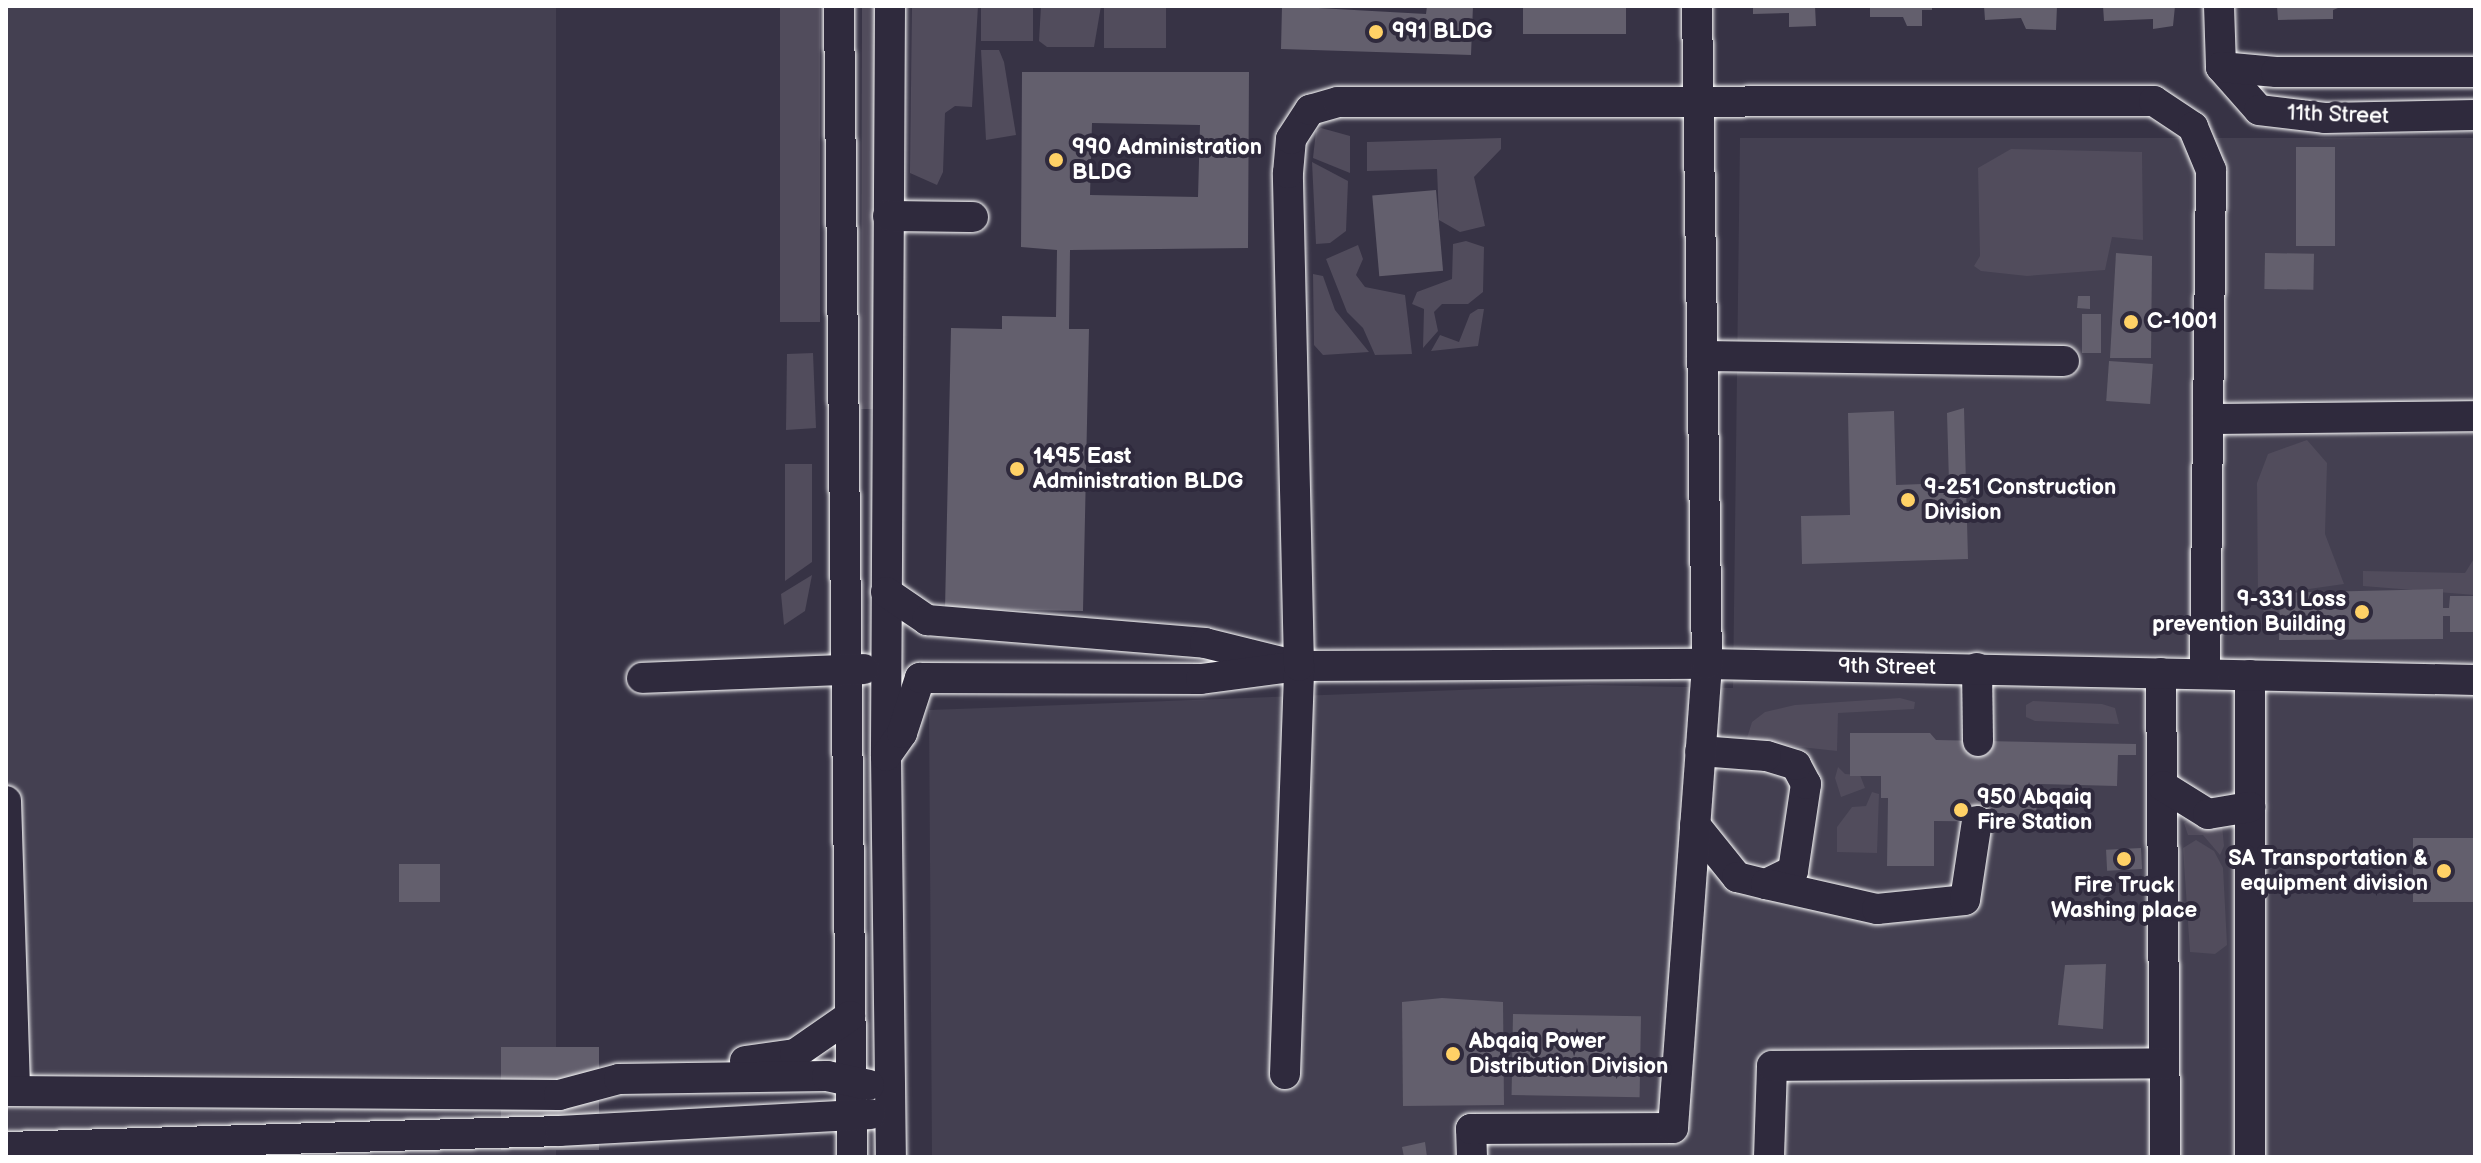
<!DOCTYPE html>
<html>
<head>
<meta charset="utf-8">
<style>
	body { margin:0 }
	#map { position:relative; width:2481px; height:1163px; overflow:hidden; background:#373345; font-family:"Balsamiq Sans",sans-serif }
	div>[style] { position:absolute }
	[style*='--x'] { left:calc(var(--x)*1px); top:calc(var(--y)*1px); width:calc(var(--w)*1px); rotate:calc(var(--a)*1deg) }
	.built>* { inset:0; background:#444051; transform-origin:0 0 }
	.green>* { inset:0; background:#514c5c; transform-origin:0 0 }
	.building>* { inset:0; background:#635f6d; transform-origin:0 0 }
	.roads { filter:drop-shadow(0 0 2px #fff) drop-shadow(0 0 2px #fff) }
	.minor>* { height:30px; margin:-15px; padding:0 15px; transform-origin:15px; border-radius:15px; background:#2f2a3d }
	.dots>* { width:22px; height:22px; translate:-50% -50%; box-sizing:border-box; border:4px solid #2f2a3d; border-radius:50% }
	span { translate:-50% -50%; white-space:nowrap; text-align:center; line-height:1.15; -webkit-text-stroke:8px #2f2a3d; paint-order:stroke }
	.poi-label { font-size:22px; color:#fff; font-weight:700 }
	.left { translate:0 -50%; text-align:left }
	.right { translate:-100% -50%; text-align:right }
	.street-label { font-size:22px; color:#fff }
	.frame { position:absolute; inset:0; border:8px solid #fff; pointer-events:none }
</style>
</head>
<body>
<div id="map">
	<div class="built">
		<i style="left:6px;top:6px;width:550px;height:1151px"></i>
		<i style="clip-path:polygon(1740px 138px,2475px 138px,2475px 1157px,932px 1157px,929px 710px,1589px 685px,1733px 688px)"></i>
	</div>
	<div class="green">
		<i style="left:780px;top:6px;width:40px;height:316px"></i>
		<i style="clip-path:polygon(862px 6px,881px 6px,873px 409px,861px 409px)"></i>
		<i style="clip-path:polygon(912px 6px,978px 6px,972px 107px,955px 106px,945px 113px,943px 172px,937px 185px,910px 173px)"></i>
		<i style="left:981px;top:6px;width:52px;height:35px"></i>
		<i style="clip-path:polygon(1041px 6px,1101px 6px,1094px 47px,1047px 47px,1039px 41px)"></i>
		<i style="left:1104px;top:6px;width:62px;height:42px"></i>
		<i style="clip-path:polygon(981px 50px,999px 50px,1004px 62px,1016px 135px,986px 140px)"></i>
		<i style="clip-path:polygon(1321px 128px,1350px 136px,1350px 173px,1313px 158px,1316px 131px)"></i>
		<i style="clip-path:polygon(1501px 138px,1501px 149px,1474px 177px,1485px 226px,1460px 232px,1439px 220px,1437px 169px,1367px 171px,1367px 142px)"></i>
		<i style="clip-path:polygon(2011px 149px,2142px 152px,2143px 240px,2112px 237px,2105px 270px,2027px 276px,1981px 271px,1974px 266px,1980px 256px,1978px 168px)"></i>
		<i style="clip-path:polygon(1312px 162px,1348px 181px,1346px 231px,1330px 243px,1316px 244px)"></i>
		<i style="clip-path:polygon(1466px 241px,1484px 247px,1483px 292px,1468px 304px,1442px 304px,1434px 312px,1438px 331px,1423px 348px,1424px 309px,1412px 304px,1417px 292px,1452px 279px,1453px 244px)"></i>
		<i style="clip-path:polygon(1358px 245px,1363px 259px,1356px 275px,1365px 287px,1405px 295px,1412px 354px,1375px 355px,1363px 328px,1347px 312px,1326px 259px)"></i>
		<i style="clip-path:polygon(1313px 274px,1323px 276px,1335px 310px,1369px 352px,1323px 355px,1314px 345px)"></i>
		<i style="clip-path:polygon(1478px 309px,1484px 309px,1478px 346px,1431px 351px,1440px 335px,1459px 342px,1470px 314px)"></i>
		<i style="clip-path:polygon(813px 353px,816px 428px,786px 430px,787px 354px)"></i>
		<i style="clip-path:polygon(2307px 440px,2327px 463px,2325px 534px,2344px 584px,2281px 593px,2280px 630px,2269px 623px,2258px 599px,2257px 483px,2268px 454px)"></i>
		<i style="clip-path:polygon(785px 464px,812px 464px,812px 562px,785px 581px)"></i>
		<i style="clip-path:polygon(2475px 557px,2475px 595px,2363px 586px,2363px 571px,2465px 573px)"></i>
		<i style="clip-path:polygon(812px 575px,805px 611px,784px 625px,781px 594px)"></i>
		<i style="clip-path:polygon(1900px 698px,1915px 702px,1914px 709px,1838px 713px,1837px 751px,1746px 741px,1752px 722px,1765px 712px,1795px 705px)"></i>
		<i style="clip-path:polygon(2033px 701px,2102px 704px,2115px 708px,2119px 724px,2035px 721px,2026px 717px,2026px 705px)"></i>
		<i style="clip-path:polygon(1838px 767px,1845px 774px,1860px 775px,1865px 788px,1841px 797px,1835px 778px)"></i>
		<i style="clip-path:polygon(1872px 792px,1879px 794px,1877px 853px,1837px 852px,1837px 827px,1852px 807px,1866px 806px)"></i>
		<i style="clip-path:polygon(2191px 819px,2222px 825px,2224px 846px,2220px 855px,2203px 835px,2188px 835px,2184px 823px)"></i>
		<i style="clip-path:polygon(2196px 840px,2214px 851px,2223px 868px,2227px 945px,2215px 954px,2190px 952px,2183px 848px)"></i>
	</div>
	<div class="building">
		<i style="clip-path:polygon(1282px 6px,1426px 14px,1427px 6px,1473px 6px,1471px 55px,1281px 49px)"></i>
		<i style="left:1523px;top:6px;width:103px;height:28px"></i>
		<i style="clip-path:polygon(1753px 6px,1815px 6px,1816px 26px,1789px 27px,1789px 13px,1753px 14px)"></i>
		<i style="clip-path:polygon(1870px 6px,1932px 6px,1932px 10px,1922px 10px,1922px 26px,1907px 26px,1903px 17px,1870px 17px)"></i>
		<i style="clip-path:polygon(1984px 6px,2057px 6px,2056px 30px,2026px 29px,2021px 18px,1985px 20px)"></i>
		<i style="clip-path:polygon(2103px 6px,2175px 6px,2173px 26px,2153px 29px,2153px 19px,2104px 21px)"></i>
		<i style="clip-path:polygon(2277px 6px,2343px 6px,2333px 10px,2333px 19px,2278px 20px)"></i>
		<i style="clip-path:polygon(evenodd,1022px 72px,1249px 72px,1248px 248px,1070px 250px,1069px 329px,1089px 329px,1083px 611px,945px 609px,951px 328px,1002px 329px,1002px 316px,1056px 317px,1057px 250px,1021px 247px,1022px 72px,1092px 123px,1200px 125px,1198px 197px,1090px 195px,1092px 123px)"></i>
		<i style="left:2296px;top:147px;width:39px;height:99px"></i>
		<i style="left:1436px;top:190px;width:81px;height:64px;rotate:85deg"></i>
		<i style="clip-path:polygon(2116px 253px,2152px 256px,2151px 358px,2110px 358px)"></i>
		<i style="left:2265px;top:253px;width:49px;height:36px;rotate:1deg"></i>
		<i style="clip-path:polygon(2078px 296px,2090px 296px,2090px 309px,2077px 308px)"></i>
		<i style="left:2082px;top:314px;width:19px;height:39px"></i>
		<i style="left:2109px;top:361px;width:44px;height:40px;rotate:4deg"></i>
		<i style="clip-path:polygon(1964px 408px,1968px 559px,1802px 564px,1801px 516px,1850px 515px,1848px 413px,1894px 411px,1896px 485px,1949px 483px,1947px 413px)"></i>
		<i style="clip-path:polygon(2443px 589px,2443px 608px,2449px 608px,2450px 596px,2475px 596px,2475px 632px,2450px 632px,2450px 616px,2443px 616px,2443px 639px,2279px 640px,2280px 593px)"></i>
		<i style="clip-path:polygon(1850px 733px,1930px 733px,1936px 740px,2136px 744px,2136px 755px,2118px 755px,2117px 786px,2041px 784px,2034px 822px,1934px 821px,1934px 866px,1887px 866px,1888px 798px,1881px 798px,1881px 776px,1850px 776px)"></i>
		<i style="left:2475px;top:838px;width:64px;height:62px;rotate:90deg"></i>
		<i style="left:2141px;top:848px;width:21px;height:35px;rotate:87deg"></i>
		<i style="left:399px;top:864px;width:41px;height:38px"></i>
		<i style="clip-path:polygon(2106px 964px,2103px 1029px,2058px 1025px,2065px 965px)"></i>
		<i style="clip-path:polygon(1442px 998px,1503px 1002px,1504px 1105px,1403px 1106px,1402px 1002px)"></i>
		<i style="left:1513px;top:1014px;width:128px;height:81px;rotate:1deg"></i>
		<i style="left:501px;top:1047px;width:98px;height:103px"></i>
		<i style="clip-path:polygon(1425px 1142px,1427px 1157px,1404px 1157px,1402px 1147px)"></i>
	</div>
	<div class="roads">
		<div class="minor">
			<i style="--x:839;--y:6;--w:1151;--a:89.35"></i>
			<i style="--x:890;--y:6;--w:750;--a:90.31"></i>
			<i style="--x:886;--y:756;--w:401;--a:89.3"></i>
			<i style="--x:2219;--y:6;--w:61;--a:88.1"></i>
			<i style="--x:2221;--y:67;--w:57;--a:48.5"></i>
			<i style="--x:2259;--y:110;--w:66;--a:6.9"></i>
			<i style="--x:2325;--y:118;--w:150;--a:-1.1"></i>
			<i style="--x:2221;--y:67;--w:55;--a:5.2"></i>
			<i style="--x:2276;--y:72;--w:199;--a:0"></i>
			<i style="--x:888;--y:216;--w:85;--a:0.7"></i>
			<i style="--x:1702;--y:356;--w:362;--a:0.8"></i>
			<i style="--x:2208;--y:419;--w:267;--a:-0.6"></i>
			<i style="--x:886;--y:592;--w:50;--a:34.3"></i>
			<i style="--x:927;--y:620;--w:279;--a:4.7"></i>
			<i style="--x:1205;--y:643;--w:79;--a:13.9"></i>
			<i style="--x:1977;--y:668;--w:73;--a:89.2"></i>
			<i style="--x:2161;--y:673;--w:484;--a:89.5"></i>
			<i style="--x:2250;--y:675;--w:482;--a:90"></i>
			<i style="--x:642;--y:678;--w:222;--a:-2.3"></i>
			<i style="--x:886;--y:756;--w:28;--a:-55"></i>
			<i style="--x:902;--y:733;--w:58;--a:-71.9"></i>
			<i style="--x:920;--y:678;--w:281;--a:0.2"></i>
			<i style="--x:1201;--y:679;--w:99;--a:-7.6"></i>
			<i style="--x:1299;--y:666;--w:408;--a:-0.3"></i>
			<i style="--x:1707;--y:664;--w:768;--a:1.19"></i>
			<i style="--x:2163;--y:786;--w:53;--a:31.9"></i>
			<i style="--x:2208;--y:814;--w:43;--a:-9.5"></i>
			<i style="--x:6;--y:801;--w:290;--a:88.2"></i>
			<i style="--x:1695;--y:825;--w:67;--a:51.1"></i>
			<i style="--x:1737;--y:877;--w:30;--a:14"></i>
			<i style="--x:1766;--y:884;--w:30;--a:-26"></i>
			<i style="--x:1793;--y:871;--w:88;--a:-81.5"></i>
			<i style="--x:1806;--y:784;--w:21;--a:-118"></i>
			<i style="--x:1796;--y:765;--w:31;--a:-163"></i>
			<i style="--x:1766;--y:756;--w:66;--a:-175.7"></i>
			<i style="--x:1766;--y:884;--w:114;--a:12.7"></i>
			<i style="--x:1877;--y:909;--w:88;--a:-5.8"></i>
			<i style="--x:1965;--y:900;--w:80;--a:-81.4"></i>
			<i style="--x:745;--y:1061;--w:50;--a:-8"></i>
			<i style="--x:795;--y:1054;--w:67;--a:-34.6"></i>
			<i style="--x:1285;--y:1074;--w:408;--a:-88"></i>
			<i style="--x:1299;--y:666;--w:493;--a:-91.3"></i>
			<i style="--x:1288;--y:173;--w:34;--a:-85"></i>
			<i style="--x:1291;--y:139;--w:35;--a:-57"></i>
			<i style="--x:1310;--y:110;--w:29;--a:-16"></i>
			<i style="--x:1338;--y:102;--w:816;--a:-0.07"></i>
			<i style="--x:2154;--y:101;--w:47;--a:33.7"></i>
			<i style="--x:2193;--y:127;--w:47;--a:67.3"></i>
			<i style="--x:2211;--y:170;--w:504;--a:90.68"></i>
			<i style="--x:6;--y:1091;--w:553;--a:0.41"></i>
			<i style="--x:559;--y:1095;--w:62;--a:-14.9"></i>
			<i style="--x:619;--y:1079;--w:208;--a:-0.8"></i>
			<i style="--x:827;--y:1076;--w:43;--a:12.1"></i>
			<i style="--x:6;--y:1147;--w:554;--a:-1.65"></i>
			<i style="--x:560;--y:1131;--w:311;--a:-3.1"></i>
			<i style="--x:1472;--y:1157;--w:28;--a:-92"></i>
			<i style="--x:1471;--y:1129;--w:202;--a:-0.3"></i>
			<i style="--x:1673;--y:1128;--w:465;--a:-85.8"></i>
			<i style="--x:1707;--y:664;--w:658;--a:-90.87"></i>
			<i style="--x:1769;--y:1157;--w:91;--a:-88.1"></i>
			<i style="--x:1772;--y:1066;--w:392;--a:-0.4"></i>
		</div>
	</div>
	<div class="dots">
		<i style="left:1376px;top:32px;background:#ffd166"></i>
		<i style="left:1056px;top:160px;background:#ffd166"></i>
		<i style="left:2131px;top:322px;background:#ffd166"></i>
		<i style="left:1017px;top:469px;background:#ffd166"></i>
		<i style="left:1908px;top:500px;background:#ffd166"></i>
		<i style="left:2362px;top:612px;background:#ffd166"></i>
		<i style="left:1961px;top:810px;background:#ffd166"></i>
		<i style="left:2124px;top:859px;background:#ffd166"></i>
		<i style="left:2444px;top:871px;background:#ffd166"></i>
		<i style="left:1453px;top:1054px;background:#ffd166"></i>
	</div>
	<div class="poi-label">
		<span class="left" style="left:1392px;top:32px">991 BLDG</span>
		<span class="left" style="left:1072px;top:160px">990 Administration<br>BLDG</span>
		<span class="left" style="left:2147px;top:322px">C-1001</span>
		<span class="left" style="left:1033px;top:469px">1495 East<br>Administration BLDG</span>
		<span class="left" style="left:1924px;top:500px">9-251 Construction<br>Division</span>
		<span class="right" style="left:2346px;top:612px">9-331 Loss<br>prevention Building</span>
		<span class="left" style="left:1977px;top:810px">950 Abqaiq<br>Fire Station</span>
		<span class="right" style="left:2428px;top:871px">SA Transportation &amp;<br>equipment division</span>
		<span style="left:2124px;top:898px">Fire Truck<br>Washing place</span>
		<span class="left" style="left:1469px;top:1054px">Abqaiq Power<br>Distribution Division</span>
	</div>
	<div class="street-label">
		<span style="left:2338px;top:115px;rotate:2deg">11th Street</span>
		<span style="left:1887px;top:667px;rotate:1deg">9th Street</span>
	</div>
	<div class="frame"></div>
</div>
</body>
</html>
